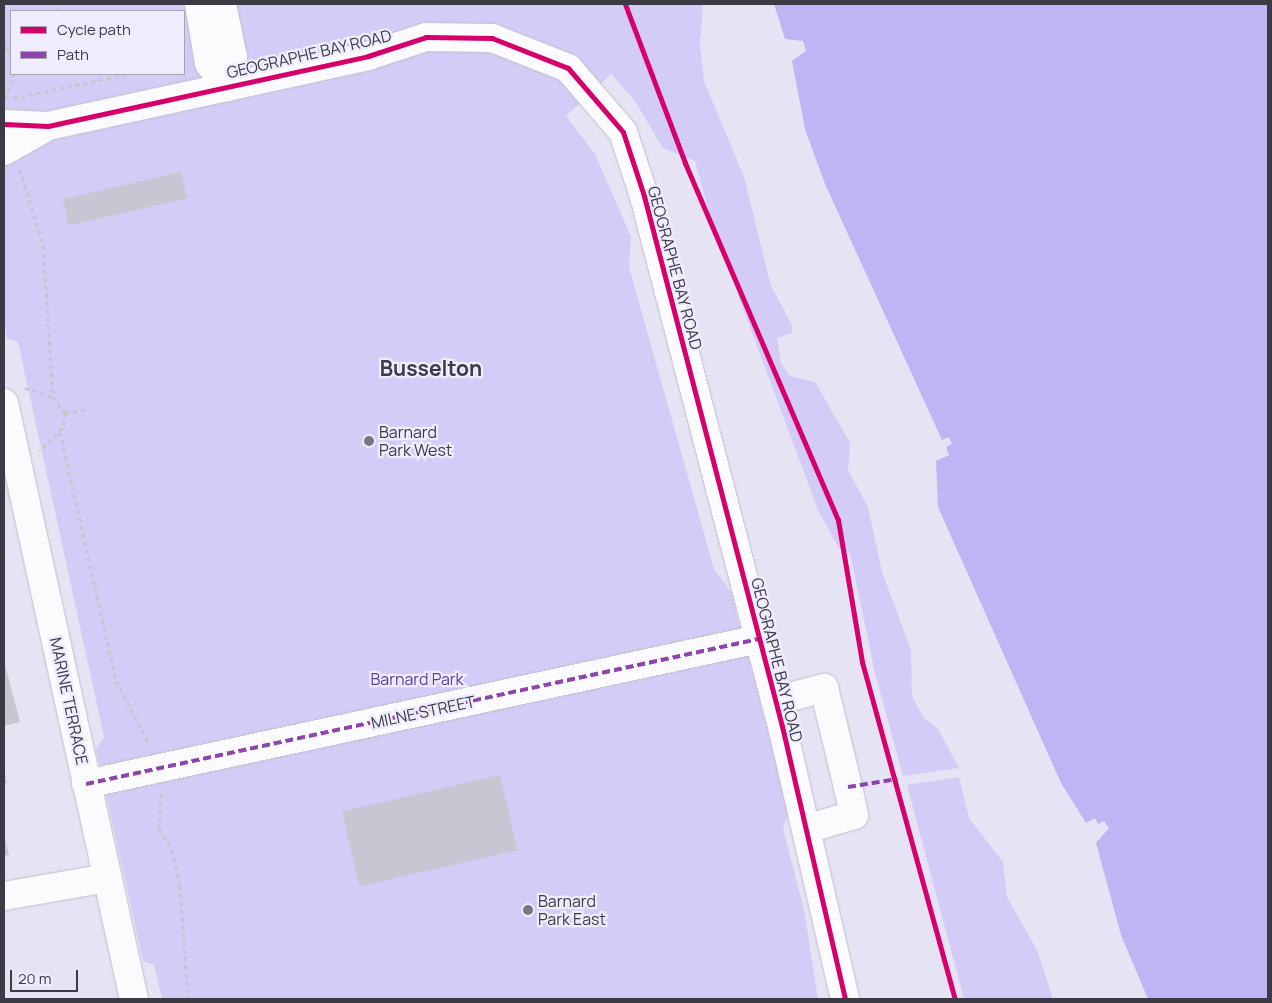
<!DOCTYPE html>
<html>
<head>
<meta charset="utf-8">
<style>
	body { margin:0 }
	#map { position:relative; width:1272px; height:1003px; overflow:hidden; background:#e6e4f4; font-family:Manrope,sans-serif }
	div>[style] { position:absolute }
	[style*='--x'] { left:calc(var(--x)*1px); top:calc(var(--y)*1px); width:calc(var(--w)*1px); rotate:calc(var(--a)*1deg) }
	.green>* { inset:0; background:#d2ccf6 }
	.water>* { inset:0; background:#c0b4f4 }
	.building>* { inset:0; background:#c7c6d2; transform-origin:0 0 }
	.path>* { height:3px; margin-top:-1.5px; transform-origin:0; background:repeating-linear-gradient(90deg,#c7c6cd 0 4px,transparent 0 8px) }
	.roads { filter:drop-shadow(0 0 1px #c2c0cd) drop-shadow(0 0 1px #c2c0cd) }
	.minor>* { height:28px; margin:-14px; padding:0 14px; transform-origin:14px; border-radius:14px; background:#fbfbfd }
	.quiet>* { height:4px; margin-top:-2px; transform-origin:0; background:repeating-linear-gradient(90deg,#8e44ad 0 8px,transparent 0 12px) }
	.cycleway>* { height:5px; margin:-2.5px; padding:0 2.5px; transform-origin:2.5px; border-radius:2.5px; background:#d6006c }
	.dots>* { width:14px; height:14px; translate:-50% -50%; box-sizing:border-box; border:2px solid #efecfe; border-radius:50% }
	span { translate:-50% -50%; white-space:nowrap; text-align:center; line-height:1.15; -webkit-text-stroke:4.5px #efecfe; paint-order:stroke }
	.street-label { font-size:16px; color:#3b3a45 }
	.poi-label { font-size:16px; color:#3b3a45 }
	.left { translate:0 -50%; text-align:left }
	.park-label { font-size:16px; color:#593e9e }
	.district-label { font-size:21px; color:#3b3a45; font-weight:700 }
	.frame { position:absolute; inset:0; border:5px solid #3b3a45; pointer-events:none }
	.legend { position:absolute; left:10px; top:10px; width:175px; height:65px; box-sizing:border-box; background:#efecfe; border:1px solid #a7a5b4; margin:0; padding:6px 9px; list-style:none; font-size:15px; color:#3b3a45 }
	.legend li { display:flex; align-items:center; gap:10px; height:25px }
	.legend b { width:25px; border:1px solid #a7a5b4 }
	.scale { position:absolute; left:10px; top:970px; width:68px; height:22px; box-sizing:border-box; border:2px solid #3b3a45; border-top:0; padding-left:6px; font-size:15px; line-height:18px; white-space:nowrap; color:#3b3a45; -webkit-text-stroke:4px #efecfe; paint-order:stroke }
</style>
</head>
<body>
<div id="map">
	<div class="green">
		<i style="clip-path:polygon(evenodd,4px 4px,703px 4px,700px 45px,704px 81px,744px 177px,771px 286px,792px 325px,792px 333px,777px 338px,781px 363px,790px 376px,815px 382px,850px 443px,848px 470px,868px 507px,882px 572px,911px 650px,912px 696px,924px 718px,938px 729px,959px 768px,903px 776px,875px 673px,850px 553px,838px 547px,818px 510px,715px 233px,695px 161px,663px 148px,635px 101px,611px 74px,566px 116px,595px 154px,631px 237px,629px 267px,714px 569px,731px 592px,789px 811px,783px 828px,804px 910px,818px 999px,162px 999px,154px 965px,143px 961px,96px 749px,104px 737px,18px 342px,7px 339px,4px 322px,4px 4px,11px 11px,184px 11px,184px 74px,11px 74px,11px 11px)"></i>
		<i style="clip-path:polygon(959px 777px,969px 818px,1003px 862px,1007px 897px,1037px 950px,1053px 999px,964px 999px,907px 785px)"></i>
	</div>
	<div class="water">
		<i style="clip-path:polygon(774px 4px,1268px 4px,1268px 999px,1148px 999px,1121px 935px,1096px 843px,1109px 828px,1104px 821px,1098px 824px,1095px 818px,1086px 823px,1061px 783px,938px 507px,936px 461px,949px 455px,946px 447px,952px 444px,949px 437px,942px 440px,825px 184px,805px 129px,792px 61px,806px 51px,803px 41px,785px 39px)"></i>
	</div>
	<div class="building">
		<i style="left:181px;top:172px;width:27px;height:121px;rotate:77deg"></i>
		<i style="clip-path:polygon(4px 661px,20px 722px,4px 726px)"></i>
		<i style="clip-path:polygon(4px 770px,7px 783px,4px 784px)"></i>
		<i style="left:500px;top:775px;width:77px;height:162px;rotate:77deg"></i>
		<i style="clip-path:polygon(4px 835px,9px 855px,4px 856px)"></i>
	</div>
	<div class="path">
		<i style="--x:57;--y:11;--w:9;--a:-54"></i>
		<i style="--x:4;--y:39;--w:19;--a:69"></i>
		<i style="--x:13;--y:98;--w:119;--a:-11.6"></i>
		<i style="--x:5;--y:99;--w:27;--a:-70"></i>
		<i style="--x:20;--y:169;--w:79;--a:73.2"></i>
		<i style="--x:43;--y:245;--w:152;--a:86.2"></i>
		<i style="--x:25;--y:388;--w:29;--a:18"></i>
		<i style="--x:53;--y:397;--w:20;--a:53"></i>
		<i style="--x:65;--y:413;--w:15;--a:98"></i>
		<i style="--x:63;--y:428;--w:33;--a:136"></i>
		<i style="--x:65;--y:413;--w:25;--a:-9"></i>
		<i style="--x:60;--y:432;--w:255;--a:77.3"></i>
		<i style="--x:116;--y:681;--w:71;--a:62.4"></i>
		<i style="--x:161;--y:794;--w:35;--a:93"></i>
		<i style="--x:159;--y:829;--w:25;--a:58"></i>
		<i style="--x:172;--y:850;--w:36;--a:77"></i>
		<i style="--x:180;--y:885;--w:114;--a:86"></i>
	</div>
	<div class="roads">
		<div class="minor">
			<i style="--x:199;--y:4;--w:60;--a:80.4"></i>
			<i style="--x:209;--y:63;--w:30;--a:53"></i>
			<i style="--x:222;--y:4;--w:54;--a:78.3"></i>
			<i style="--x:233;--y:57;--w:31;--a:101"></i>
			<i style="--x:4;--y:124;--w:44;--a:2.6"></i>
			<i style="--x:48;--y:126;--w:328;--a:-12.3"></i>
			<i style="--x:368;--y:56;--w:61;--a:-18.1"></i>
			<i style="--x:426;--y:37;--w:66;--a:0.9"></i>
			<i style="--x:492;--y:38;--w:82;--a:21.5"></i>
			<i style="--x:568;--y:68;--w:84;--a:49.3"></i>
			<i style="--x:623;--y:132;--w:67;--a:71.8"></i>
			<i style="--x:644;--y:196;--w:548;--a:75.41"></i>
			<i style="--x:782;--y:726;--w:280;--a:77"></i>
			<i style="--x:4;--y:151;--w:49;--a:-29.2"></i>
			<i style="--x:4;--y:403;--w:610;--a:77.7"></i>
			<i style="--x:775;--y:701;--w:51;--a:-14.9"></i>
			<i style="--x:824;--y:688;--w:102;--a:76.4"></i>
			<i style="--x:848;--y:787;--w:29;--a:78"></i>
			<i style="--x:854;--y:815;--w:50;--a:163.7"></i>
			<i style="--x:86;--y:784;--w:688;--a:-12.16"></i>
			<i style="--x:4;--y:896;--w:105;--a:-9.9"></i>
		</div>
	</div>
	<div class="quiet">
		<i style="--x:86;--y:784;--w:688;--a:-12.16"></i>
		<i style="--x:848;--y:787;--w:50;--a:-9.3"></i>
	</div>
	<div class="cycleway">
		<i style="--x:625;--y:4;--w:170;--a:69.3"></i>
		<i style="--x:685;--y:163;--w:388;--a:66.8"></i>
		<i style="--x:838;--y:520;--w:144;--a:80.4"></i>
		<i style="--x:862;--y:662;--w:350;--a:74.6"></i>
		<i style="--x:4;--y:124;--w:44;--a:2.6"></i>
		<i style="--x:48;--y:126;--w:328;--a:-12.3"></i>
		<i style="--x:368;--y:56;--w:61;--a:-18.1"></i>
		<i style="--x:426;--y:37;--w:66;--a:0.9"></i>
		<i style="--x:492;--y:38;--w:82;--a:21.5"></i>
		<i style="--x:568;--y:68;--w:84;--a:49.3"></i>
		<i style="--x:623;--y:132;--w:67;--a:71.8"></i>
		<i style="--x:644;--y:196;--w:548;--a:75.41"></i>
		<i style="--x:782;--y:726;--w:280;--a:77"></i>
	</div>
	<div class="dots">
		<i style="left:369px;top:441px;background:#777682"></i>
		<i style="left:528px;top:910px;background:#777682"></i>
	</div>
	<div class="street-label">
		<span style="left:309px;top:54px;rotate:-13deg">GEOGRAPHE BAY ROAD</span>
		<span style="left:675px;top:268px;rotate:75deg">GEOGRAPHE BAY ROAD</span>
		<span style="left:777px;top:660px;rotate:76deg">GEOGRAPHE BAY ROAD</span>
		<span style="left:69px;top:701px;rotate:78deg">MARINE TERRACE</span>
		<span style="left:423px;top:712px;rotate:-12deg">MILNE STREET</span>
	</div>
	<div class="poi-label">
		<span class="left" style="left:379px;top:441px">Barnard<br>Park West</span>
		<span class="left" style="left:538px;top:910px">Barnard<br>Park East</span>
	</div>
	<div class="park-label">
		<span style="left:417px;top:679px">Barnard Park</span>
	</div>
	<div class="district-label">
		<span style="left:431px;top:368px">Busselton</span>
	</div>
	<div class="frame"></div>
	<ul class="legend">
	<li><b style="height:6px;background:#d6006c"></b>Cycle path</li>
	<li><b style="height:6px;background:#8e44ad"></b>Path</li>
	</ul>
	<div class="scale">20 m</div>
</div>
</body>
</html>
